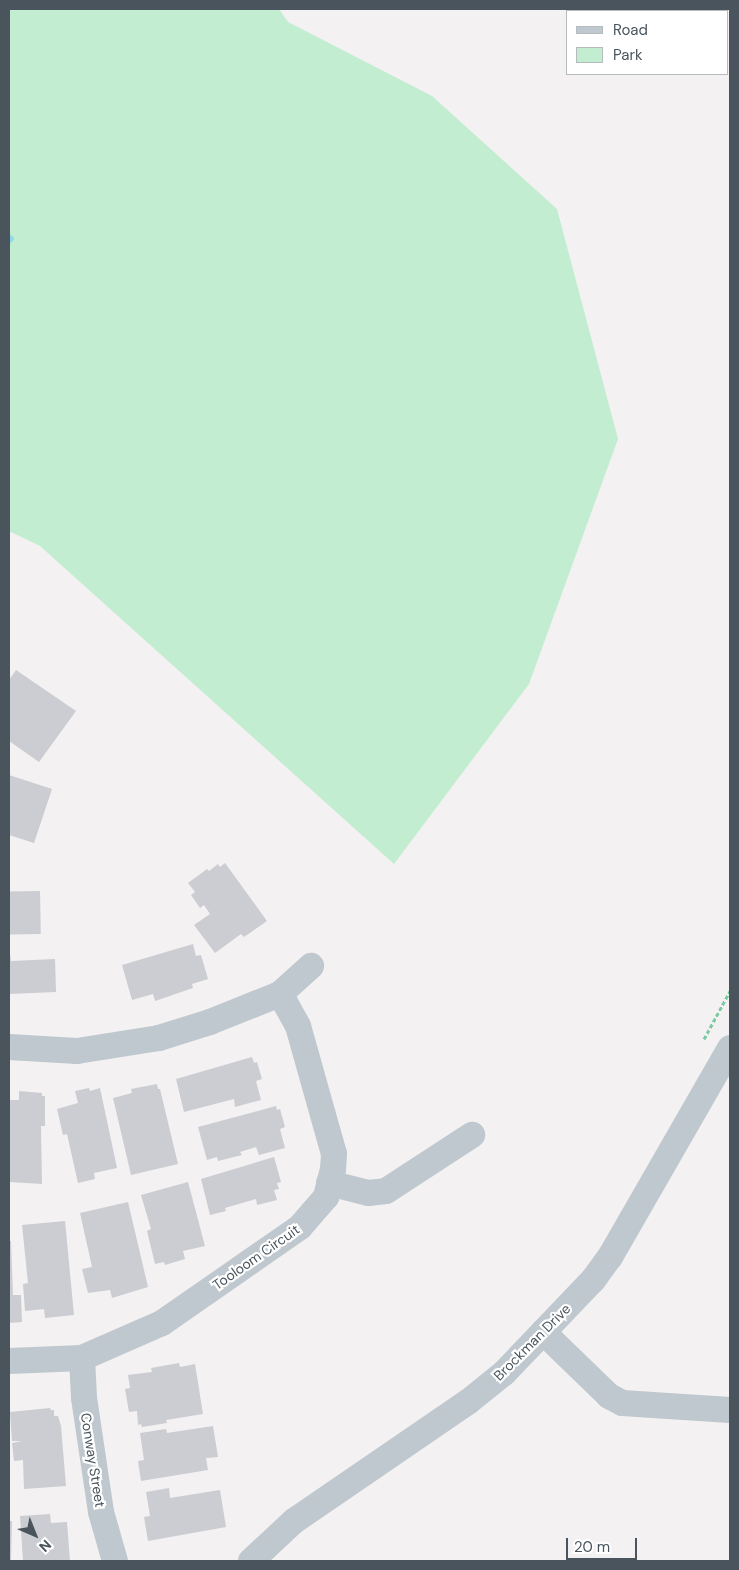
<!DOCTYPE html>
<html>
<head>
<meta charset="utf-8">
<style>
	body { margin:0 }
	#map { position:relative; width:739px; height:1570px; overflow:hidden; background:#f3f1f1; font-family:"DM Sans",sans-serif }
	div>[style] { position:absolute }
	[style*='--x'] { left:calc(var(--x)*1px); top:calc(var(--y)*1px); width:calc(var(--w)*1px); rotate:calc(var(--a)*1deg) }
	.green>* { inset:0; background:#c2edd1 }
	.stream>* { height:7px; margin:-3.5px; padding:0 3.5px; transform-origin:3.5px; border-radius:3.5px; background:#92d9e8 }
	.building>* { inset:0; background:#cbcdd3; transform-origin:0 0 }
	.path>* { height:3px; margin-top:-1.5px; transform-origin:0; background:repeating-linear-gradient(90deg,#7ccaa1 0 4px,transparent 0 6.5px) }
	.minor>* { height:26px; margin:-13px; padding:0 13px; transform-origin:13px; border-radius:13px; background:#bfc8ce }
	span { translate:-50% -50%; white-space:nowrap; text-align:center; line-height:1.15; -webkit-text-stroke:4.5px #fff; paint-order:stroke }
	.street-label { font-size:14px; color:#49545d }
	.frame { position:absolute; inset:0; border:10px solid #49545d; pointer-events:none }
	.legend { position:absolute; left:566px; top:10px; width:162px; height:65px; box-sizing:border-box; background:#fff; border:1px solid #b6bbbe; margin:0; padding:6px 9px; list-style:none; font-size:15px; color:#49545d }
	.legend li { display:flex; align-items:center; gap:10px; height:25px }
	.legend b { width:25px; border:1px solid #b6bbbe }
	.north { position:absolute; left:10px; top:1510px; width:50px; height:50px; -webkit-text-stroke:4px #fff; paint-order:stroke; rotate:136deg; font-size:14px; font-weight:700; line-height:20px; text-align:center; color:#49545d }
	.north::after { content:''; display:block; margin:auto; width:18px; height:22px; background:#49545d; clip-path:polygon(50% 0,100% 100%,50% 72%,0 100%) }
	.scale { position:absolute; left:566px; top:1538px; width:71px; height:22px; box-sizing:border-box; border:2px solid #49545d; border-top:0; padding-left:6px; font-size:15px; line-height:18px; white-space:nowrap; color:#49545d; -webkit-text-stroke:4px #fff; paint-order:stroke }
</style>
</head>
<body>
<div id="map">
	<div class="green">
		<i style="clip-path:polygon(9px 9px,279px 9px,288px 22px,432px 96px,557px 209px,618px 439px,529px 684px,394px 864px,40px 546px,9px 531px)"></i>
	</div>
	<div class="stream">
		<i style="--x:9;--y:239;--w:1;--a:-45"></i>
	</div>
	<div class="building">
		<i style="clip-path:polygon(16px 670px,76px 711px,39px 762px,9px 741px,9px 680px)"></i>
		<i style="clip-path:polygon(9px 775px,52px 789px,34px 843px,9px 835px)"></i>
		<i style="clip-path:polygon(225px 863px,267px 921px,244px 937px,241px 934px,215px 953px,194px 925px,210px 914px,204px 905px,200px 908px,191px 895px,195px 892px,188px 883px,207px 869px,209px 871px,218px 864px,220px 867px)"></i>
		<i style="left:40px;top:891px;width:43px;height:31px;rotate:89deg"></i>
		<i style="clip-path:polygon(193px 944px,196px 956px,201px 955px,208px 979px,192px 984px,193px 988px,155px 1001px,153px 994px,132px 1000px,122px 965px)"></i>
		<i style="clip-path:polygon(9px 948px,11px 961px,55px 959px,56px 992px,9px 994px)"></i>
		<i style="clip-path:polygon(252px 1057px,254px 1063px,257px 1062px,262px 1079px,256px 1081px,261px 1100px,235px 1107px,234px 1099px,184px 1112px,176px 1079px)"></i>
		<i style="clip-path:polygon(157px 1084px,158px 1089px,160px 1089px,178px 1164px,131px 1175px,113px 1098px,132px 1093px,131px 1089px)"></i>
		<i style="clip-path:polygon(89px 1088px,90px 1091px,100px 1088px,117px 1168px,94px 1173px,95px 1179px,78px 1183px,67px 1134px,63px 1135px,57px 1109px,78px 1103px,75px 1091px)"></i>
		<i style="clip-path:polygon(19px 1091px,42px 1093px,42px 1096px,45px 1096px,45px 1126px,41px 1126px,42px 1184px,9px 1182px,9px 1100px,19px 1100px)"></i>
		<i style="clip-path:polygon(276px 1106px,277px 1110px,280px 1109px,285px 1127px,280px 1129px,285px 1148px,259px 1155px,256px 1147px,240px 1152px,242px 1155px,218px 1161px,217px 1157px,207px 1160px,198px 1127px)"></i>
		<i style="clip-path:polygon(274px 1157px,281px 1182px,277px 1183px,279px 1189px,274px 1190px,277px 1200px,257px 1205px,256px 1199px,225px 1208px,226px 1211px,210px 1215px,201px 1179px)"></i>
		<i style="clip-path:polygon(188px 1182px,205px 1246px,183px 1251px,185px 1259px,165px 1265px,164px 1262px,155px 1264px,147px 1231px,151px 1229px,141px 1195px)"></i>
		<i style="clip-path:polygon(128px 1202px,148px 1287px,112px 1298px,110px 1290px,88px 1293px,82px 1269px,92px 1267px,80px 1213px)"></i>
		<i style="clip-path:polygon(65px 1221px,74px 1315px,45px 1318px,44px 1309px,25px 1311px,23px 1284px,28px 1283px,22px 1225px)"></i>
		<i style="clip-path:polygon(9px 1241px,11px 1241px,13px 1295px,21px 1295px,22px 1322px,9px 1323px)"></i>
		<i style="clip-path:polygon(179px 1363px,180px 1367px,195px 1364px,203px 1414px,166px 1420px,167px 1423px,142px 1427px,141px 1424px,138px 1425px,137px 1411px,129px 1412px,125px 1389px,130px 1388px,128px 1375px,152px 1372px,151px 1368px)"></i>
		<i style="clip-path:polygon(50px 1408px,51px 1410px,54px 1410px,54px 1416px,58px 1416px,61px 1426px,66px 1486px,24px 1489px,23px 1460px,14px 1461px,12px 1443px,22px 1441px,12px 1441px,10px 1412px)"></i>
		<i style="clip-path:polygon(213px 1426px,218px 1457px,206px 1458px,208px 1470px,141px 1481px,138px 1461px,144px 1460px,140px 1433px,166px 1429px,167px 1433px)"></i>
		<i style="clip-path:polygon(169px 1488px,170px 1498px,220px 1490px,226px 1527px,148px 1541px,144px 1517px,150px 1516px,146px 1492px)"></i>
		<i style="clip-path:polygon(50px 1514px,51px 1523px,67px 1522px,70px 1561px,23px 1561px,20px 1516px)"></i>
		<i style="clip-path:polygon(9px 1521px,12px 1521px,11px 1561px,9px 1561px)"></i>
	</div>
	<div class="path">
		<i style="--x:704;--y:1039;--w:55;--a:-61.6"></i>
	</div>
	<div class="minor">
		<i style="--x:9;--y:1047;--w:68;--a:3.4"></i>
		<i style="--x:77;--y:1051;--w:83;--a:-9"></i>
		<i style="--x:159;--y:1038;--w:53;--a:-17.4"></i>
		<i style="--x:210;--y:1022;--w:75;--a:-21.8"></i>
		<i style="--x:280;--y:994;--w:42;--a:-42.1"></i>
		<i style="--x:329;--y:1183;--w:40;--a:14.4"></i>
		<i style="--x:368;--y:1193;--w:18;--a:-6"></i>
		<i style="--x:386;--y:1191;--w:103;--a:-33.1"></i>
		<i style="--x:543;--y:1332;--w:92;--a:44.1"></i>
		<i style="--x:609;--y:1396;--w:15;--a:28"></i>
		<i style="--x:622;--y:1403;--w:108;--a:3.7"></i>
		<i style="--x:82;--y:1358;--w:40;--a:87.1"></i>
		<i style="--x:84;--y:1398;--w:115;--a:81.5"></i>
		<i style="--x:101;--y:1512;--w:51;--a:74.1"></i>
		<i style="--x:9;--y:1361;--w:73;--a:-2.4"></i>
		<i style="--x:82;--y:1358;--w:87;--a:-23.6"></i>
		<i style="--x:162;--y:1323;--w:168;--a:-34.8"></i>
		<i style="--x:300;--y:1227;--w:40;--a:-49"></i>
		<i style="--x:326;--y:1197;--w:29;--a:-76"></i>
		<i style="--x:333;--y:1169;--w:15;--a:-86"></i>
		<i style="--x:334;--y:1154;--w:133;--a:-105.7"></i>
		<i style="--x:298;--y:1026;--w:37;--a:-119"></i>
		<i style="--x:251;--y:1561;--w:59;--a:-42.9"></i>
		<i style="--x:294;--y:1521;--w:211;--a:-34.4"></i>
		<i style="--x:468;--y:1402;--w:46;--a:-38.9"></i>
		<i style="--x:504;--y:1373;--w:129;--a:-46.3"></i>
		<i style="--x:593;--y:1280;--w:29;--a:-54"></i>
		<i style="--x:610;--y:1257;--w:241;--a:-60.1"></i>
	</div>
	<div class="street-label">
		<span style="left:256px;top:1257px;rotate:-35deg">Tooloom Circuit</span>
		<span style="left:532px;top:1342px;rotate:-45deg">Brockman Drive</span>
		<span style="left:93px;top:1460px;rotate:81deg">Conway Street</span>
	</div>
	<div class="frame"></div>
	<ul class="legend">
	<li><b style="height:6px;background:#bfc8ce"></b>Road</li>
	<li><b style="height:14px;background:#c2edd1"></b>Park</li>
	</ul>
	<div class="north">N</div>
	<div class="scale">20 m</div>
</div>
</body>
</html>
